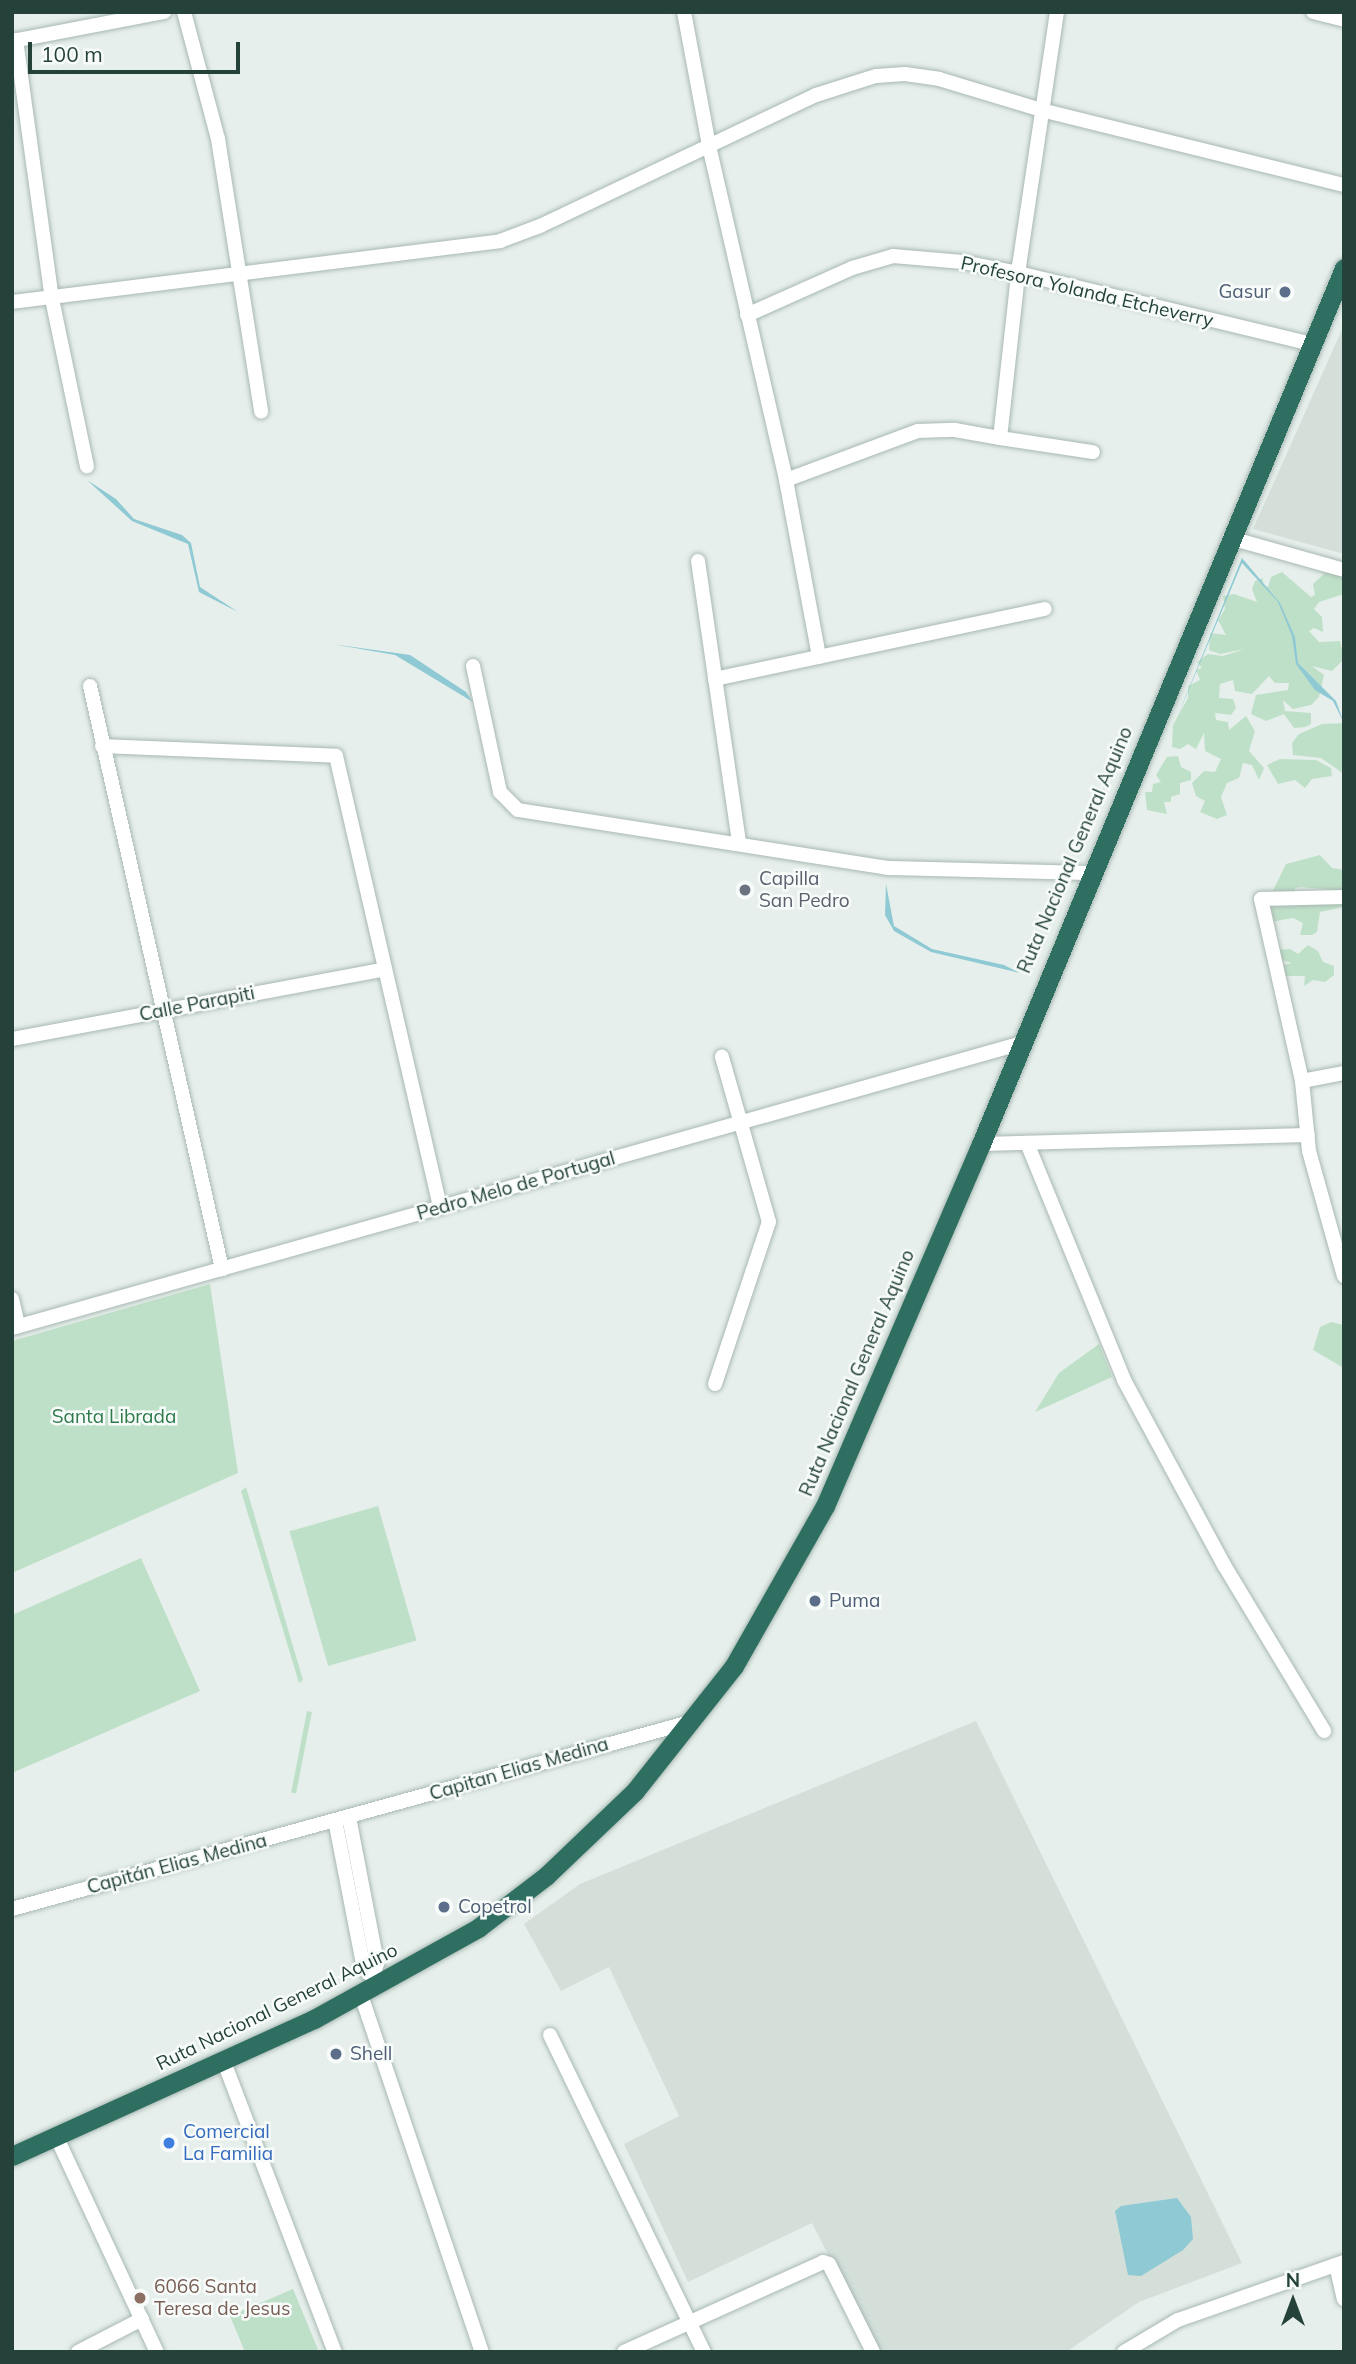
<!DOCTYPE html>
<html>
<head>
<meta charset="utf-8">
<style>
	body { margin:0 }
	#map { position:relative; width:1356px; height:2364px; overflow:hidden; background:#e6efeb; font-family:Mulish,sans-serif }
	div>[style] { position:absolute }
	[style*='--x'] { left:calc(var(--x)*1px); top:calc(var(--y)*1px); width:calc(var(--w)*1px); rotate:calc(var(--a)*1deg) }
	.built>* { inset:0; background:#d4dfda }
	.green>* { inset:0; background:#bfe0c8; transform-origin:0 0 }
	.water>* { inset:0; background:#8ec9d4 }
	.roads { filter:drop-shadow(0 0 2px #a8b8b2) drop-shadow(0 0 2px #a8b8b2) }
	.minor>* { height:14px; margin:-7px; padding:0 7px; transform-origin:7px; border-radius:7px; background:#fff }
	.highway>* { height:19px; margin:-9.5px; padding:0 9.5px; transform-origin:9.5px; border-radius:9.5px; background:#2f6f62 }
	.dots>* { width:19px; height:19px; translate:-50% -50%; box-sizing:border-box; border:4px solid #f7fbf9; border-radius:50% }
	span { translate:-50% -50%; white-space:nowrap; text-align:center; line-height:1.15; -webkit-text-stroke:5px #f7fbf9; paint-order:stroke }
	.street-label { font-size:19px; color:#24423a }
	.service-label { font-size:19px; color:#4e5e75 }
	.right { translate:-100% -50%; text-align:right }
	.left { translate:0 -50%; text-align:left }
	.worship-label { font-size:19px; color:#5b616d }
	.park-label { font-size:19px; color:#2d7a4b }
	.shop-label { font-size:19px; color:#366cbe }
	.education-label { font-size:19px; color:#785e54 }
	.frame { position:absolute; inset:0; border:14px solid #24423a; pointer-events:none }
	.north { position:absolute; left:1258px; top:2266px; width:70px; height:70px; -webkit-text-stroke:5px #f7fbf9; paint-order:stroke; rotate:0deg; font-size:19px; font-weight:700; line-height:28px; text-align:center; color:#24423a }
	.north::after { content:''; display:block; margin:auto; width:24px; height:32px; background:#24423a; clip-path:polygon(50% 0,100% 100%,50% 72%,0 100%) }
	.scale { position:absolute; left:28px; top:42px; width:212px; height:32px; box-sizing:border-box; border:4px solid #24423a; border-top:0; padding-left:9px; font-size:21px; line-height:24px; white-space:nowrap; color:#24423a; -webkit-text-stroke:5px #f7fbf9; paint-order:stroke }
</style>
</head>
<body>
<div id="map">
	<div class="built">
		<i style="clip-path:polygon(1344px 325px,1344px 554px,1253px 529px)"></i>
		<i style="clip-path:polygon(976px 1721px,1242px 2263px,1139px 2302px,1066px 2352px,878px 2352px,812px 2223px,688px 2282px,624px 2144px,679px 2116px,609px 1967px,561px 1991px,524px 1924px,580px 1884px)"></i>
	</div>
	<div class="green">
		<i style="clip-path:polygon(1282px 572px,1311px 597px,1315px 595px,1313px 584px,1325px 573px,1344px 573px,1344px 594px,1319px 602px,1314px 609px,1322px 617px,1323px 632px,1314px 628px,1309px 631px,1319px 642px,1340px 641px,1344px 659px,1332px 671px,1312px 666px,1324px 675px,1319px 697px,1311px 705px,1293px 709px,1283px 700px,1285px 711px,1311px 713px,1311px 724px,1305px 727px,1294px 728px,1284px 714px,1266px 721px,1251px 714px,1256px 695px,1288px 690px,1289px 683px,1275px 683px,1269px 676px,1252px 694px,1235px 691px,1233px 680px,1220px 684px,1219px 698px,1233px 699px,1236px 708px,1231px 715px,1215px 713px,1216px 720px,1228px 722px,1229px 730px,1246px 716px,1255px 731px,1249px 751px,1264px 768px,1259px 780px,1252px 765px,1243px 763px,1239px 778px,1227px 783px,1221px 797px,1227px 815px,1217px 819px,1200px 812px,1205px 801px,1196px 796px,1192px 783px,1204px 771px,1215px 772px,1221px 759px,1205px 751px,1204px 733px,1196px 749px,1188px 744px,1180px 749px,1172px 747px,1173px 725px,1188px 698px,1188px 686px,1200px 680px,1196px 670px,1202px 668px,1197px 662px,1208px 654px,1223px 656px,1245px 649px,1220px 654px,1209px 650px,1210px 633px,1226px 635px,1218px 620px,1225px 609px,1223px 596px,1234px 594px,1257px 602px,1252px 589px,1255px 581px,1263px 578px,1263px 585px,1268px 587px,1271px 577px)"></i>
		<i style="clip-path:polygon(1344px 723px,1344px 774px,1321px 758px,1293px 755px,1292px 743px,1299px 734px,1322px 724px)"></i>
		<i style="clip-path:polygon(1178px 756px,1181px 767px,1191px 772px,1191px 780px,1180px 783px,1180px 794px,1171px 797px,1171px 802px,1164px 802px,1167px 814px,1147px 810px,1145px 792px,1152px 792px,1153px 784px,1161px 782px,1156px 775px,1167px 757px)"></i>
		<i style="clip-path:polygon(1280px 759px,1316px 760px,1331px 768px,1332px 776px,1312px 779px,1305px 788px,1295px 780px,1278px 784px,1267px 765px)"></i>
		<i style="clip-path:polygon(1320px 855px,1332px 868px,1344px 870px,1344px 891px,1301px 887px,1295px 888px,1295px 894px,1343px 902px,1343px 907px,1320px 912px,1317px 932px,1312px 935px,1300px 935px,1303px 923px,1293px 918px,1271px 922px,1264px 909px,1286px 864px)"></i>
		<i style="clip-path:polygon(1308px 945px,1318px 951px,1323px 962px,1334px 966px,1334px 975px,1325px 982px,1313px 980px,1304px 986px,1305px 976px,1284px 976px,1283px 965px,1292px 963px,1278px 959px,1277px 950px,1290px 949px,1298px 954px)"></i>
		<i style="clip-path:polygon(210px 1284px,238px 1473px,12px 1573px,12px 1341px)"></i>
		<i style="clip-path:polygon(1331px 1322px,1344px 1325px,1344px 1368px,1313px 1350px,1320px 1327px)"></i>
		<i style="clip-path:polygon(1099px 1344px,1112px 1377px,1035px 1412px,1059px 1373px)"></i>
		<i style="clip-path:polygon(246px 1487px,303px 1680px,299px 1683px,241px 1491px)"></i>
		<i style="left:378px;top:1506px;width:140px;height:92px;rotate:74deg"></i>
		<i style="clip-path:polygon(141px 1558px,200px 1691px,12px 1773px,12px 1615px)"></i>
		<i style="left:307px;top:1711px;width:5px;height:83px;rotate:11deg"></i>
		<i style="clip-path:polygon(293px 2289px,319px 2352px,245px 2352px,230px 2316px)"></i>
	</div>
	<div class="water">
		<i style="clip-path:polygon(87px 480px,116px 499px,134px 519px,182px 535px,191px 543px,200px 587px,238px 612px,199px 592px,188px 544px,132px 521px)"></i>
		<i style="clip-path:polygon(1242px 558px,1280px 603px,1295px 637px,1298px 663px,1336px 701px,1344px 723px,1333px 701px,1315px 690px,1296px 664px,1292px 636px,1278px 602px,1242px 563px,1174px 725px)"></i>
		<i style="clip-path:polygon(332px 644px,410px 655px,466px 692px,473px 702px,395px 655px)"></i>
		<i style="clip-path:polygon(886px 884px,894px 926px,932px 949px,1004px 965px,1020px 973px,931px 952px,894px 931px,885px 915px)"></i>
		<i style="clip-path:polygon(1177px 2198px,1191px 2217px,1193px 2239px,1183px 2250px,1141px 2276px,1128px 2275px,1115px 2211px,1121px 2206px)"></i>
	</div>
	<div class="roads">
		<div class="minor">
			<i style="--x:184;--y:12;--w:131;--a:75"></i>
			<i style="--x:218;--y:139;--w:276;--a:81"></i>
			<i style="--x:684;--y:12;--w:136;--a:79.4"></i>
			<i style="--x:709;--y:146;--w:343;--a:77"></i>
			<i style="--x:786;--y:480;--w:180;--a:79.4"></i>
			<i style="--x:1057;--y:12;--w:257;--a:98.5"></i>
			<i style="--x:1019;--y:266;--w:173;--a:96.3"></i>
			<i style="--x:1000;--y:438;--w:94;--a:8.6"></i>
			<i style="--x:1313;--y:12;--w:32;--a:14"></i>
			<i style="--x:16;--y:40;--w:261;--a:82.1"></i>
			<i style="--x:52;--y:299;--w:171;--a:78.2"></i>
			<i style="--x:12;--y:41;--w:155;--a:-10.8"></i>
			<i style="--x:12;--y:302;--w:492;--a:-7.1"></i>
			<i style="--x:500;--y:241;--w:43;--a:-20.6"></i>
			<i style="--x:540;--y:226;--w:306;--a:-25.4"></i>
			<i style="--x:816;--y:95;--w:63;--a:-17.6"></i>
			<i style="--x:876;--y:76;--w:29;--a:-4"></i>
			<i style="--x:905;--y:74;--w:34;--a:8"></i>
			<i style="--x:939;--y:79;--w:111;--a:16.8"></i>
			<i style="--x:1045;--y:111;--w:308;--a:13.9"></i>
			<i style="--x:747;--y:315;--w:115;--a:-24.1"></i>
			<i style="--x:852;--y:268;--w:43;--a:-16.3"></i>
			<i style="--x:893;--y:256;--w:70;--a:4.9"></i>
			<i style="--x:963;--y:262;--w:56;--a:11.3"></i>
			<i style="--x:1018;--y:273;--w:301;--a:13.6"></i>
			<i style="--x:786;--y:480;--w:141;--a:-20.4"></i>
			<i style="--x:918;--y:431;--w:37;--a:-2"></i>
			<i style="--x:955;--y:430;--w:46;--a:10.1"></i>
			<i style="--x:1230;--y:538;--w:118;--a:15.7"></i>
			<i style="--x:698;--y:561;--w:284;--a:81.7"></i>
			<i style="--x:473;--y:666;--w:129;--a:77.9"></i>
			<i style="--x:500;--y:792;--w:25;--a:45"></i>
			<i style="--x:518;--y:810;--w:375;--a:8.9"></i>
			<i style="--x:888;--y:868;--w:203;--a:1.4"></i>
			<i style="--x:715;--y:679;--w:337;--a:-12"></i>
			<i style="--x:90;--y:686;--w:598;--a:77.24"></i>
			<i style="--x:102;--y:746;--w:234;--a:2.4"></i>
			<i style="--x:336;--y:756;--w:463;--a:77"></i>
			<i style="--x:1344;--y:897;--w:83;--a:178.6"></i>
			<i style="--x:1261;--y:899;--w:187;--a:77.3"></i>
			<i style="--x:1302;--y:1081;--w:70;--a:84.3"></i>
			<i style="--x:1309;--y:1151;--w:130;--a:74.4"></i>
			<i style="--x:12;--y:1039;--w:376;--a:-10.6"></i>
			<i style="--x:1302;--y:1081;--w:43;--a:-10.8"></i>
			<i style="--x:1027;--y:1143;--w:256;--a:67.7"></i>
			<i style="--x:1124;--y:1380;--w:210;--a:61.6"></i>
			<i style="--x:1224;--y:1565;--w:194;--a:58.9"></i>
			<i style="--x:981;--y:1144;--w:327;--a:-1.6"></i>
			<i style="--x:12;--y:1299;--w:28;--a:77"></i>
			<i style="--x:12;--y:1328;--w:1046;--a:-15.75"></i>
			<i style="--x:715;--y:1384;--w:171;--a:-71.6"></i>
			<i style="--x:769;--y:1222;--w:172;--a:-105.9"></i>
			<i style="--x:349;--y:1817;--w:149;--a:79.1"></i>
			<i style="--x:377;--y:1963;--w:15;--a:106"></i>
			<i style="--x:335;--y:1820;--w:152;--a:79"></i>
			<i style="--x:364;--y:1969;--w:12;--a:42"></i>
			<i style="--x:12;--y:1909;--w:703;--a:-15.42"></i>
			<i style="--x:361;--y:1995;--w:377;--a:71.3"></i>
			<i style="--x:550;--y:2035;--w:352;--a:64.1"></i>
			<i style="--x:224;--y:2062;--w:311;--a:69.1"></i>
			<i style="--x:57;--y:2138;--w:236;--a:65"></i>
			<i style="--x:1336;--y:2265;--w:35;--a:77"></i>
			<i style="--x:78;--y:2352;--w:72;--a:-27.3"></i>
			<i style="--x:624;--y:2352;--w:218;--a:-24.3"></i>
			<i style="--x:823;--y:2262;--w:6;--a:18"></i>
			<i style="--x:829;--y:2264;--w:98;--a:63.4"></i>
			<i style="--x:1124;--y:2352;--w:63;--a:-30.7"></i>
			<i style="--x:1178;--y:2320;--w:176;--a:-19.3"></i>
		</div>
		<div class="highway">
			<i style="--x:12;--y:2156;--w:332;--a:-24.4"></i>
			<i style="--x:314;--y:2019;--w:188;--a:-29"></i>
			<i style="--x:478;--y:1928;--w:86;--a:-37.4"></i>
			<i style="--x:546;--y:1876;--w:123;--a:-43.7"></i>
			<i style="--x:635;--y:1791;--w:159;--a:-51.6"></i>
			<i style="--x:734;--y:1666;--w:184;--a:-60.4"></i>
			<i style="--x:825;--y:1506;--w:394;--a:-66.7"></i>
			<i style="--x:981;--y:1144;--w:948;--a:-67.49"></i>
		</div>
	</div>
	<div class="dots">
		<i style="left:1285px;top:292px;background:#5c6f8a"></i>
		<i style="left:745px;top:890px;background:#6b7280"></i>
		<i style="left:815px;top:1601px;background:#5c6f8a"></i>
		<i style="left:444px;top:1907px;background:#5c6f8a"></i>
		<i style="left:336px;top:2054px;background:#5c6f8a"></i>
		<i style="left:169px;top:2143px;background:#3f7fe0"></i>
		<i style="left:140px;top:2298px;background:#8d6e63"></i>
	</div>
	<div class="street-label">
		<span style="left:1087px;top:292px;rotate:13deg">Profesora Yolanda Etcheverry</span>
		<span style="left:1075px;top:850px;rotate:-67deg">Ruta Nacional General Aquino</span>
		<span style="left:197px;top:1004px;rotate:-11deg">Calle Parapiti</span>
		<span style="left:516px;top:1186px;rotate:-16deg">Pedro Melo de Portugal</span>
		<span style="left:857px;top:1373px;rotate:-67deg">Ruta Nacional General Aquino</span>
		<span style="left:519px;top:1769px;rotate:-16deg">Capitan Elias Medina</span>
		<span style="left:177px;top:1864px;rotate:-15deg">Capitán Elias Medina</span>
		<span style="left:277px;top:2007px;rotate:-26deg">Ruta Nacional General Aquino</span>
	</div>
	<div class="service-label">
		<span class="right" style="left:1271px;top:292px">Gasur</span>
		<span class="left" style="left:829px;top:1601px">Puma</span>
		<span class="left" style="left:458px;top:1907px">Copetrol</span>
		<span class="left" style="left:350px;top:2054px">Shell</span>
	</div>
	<div class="worship-label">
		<span class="left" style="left:759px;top:890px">Capilla<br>San Pedro</span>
	</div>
	<div class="park-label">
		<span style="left:114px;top:1417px">Santa Librada</span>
	</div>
	<div class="shop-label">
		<span class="left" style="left:183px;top:2143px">Comercial<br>La Familia</span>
	</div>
	<div class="education-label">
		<span class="left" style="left:154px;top:2298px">6066 Santa<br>Teresa de Jesus</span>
	</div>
	<div class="frame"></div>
	<div class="north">N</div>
	<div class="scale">100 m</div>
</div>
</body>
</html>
